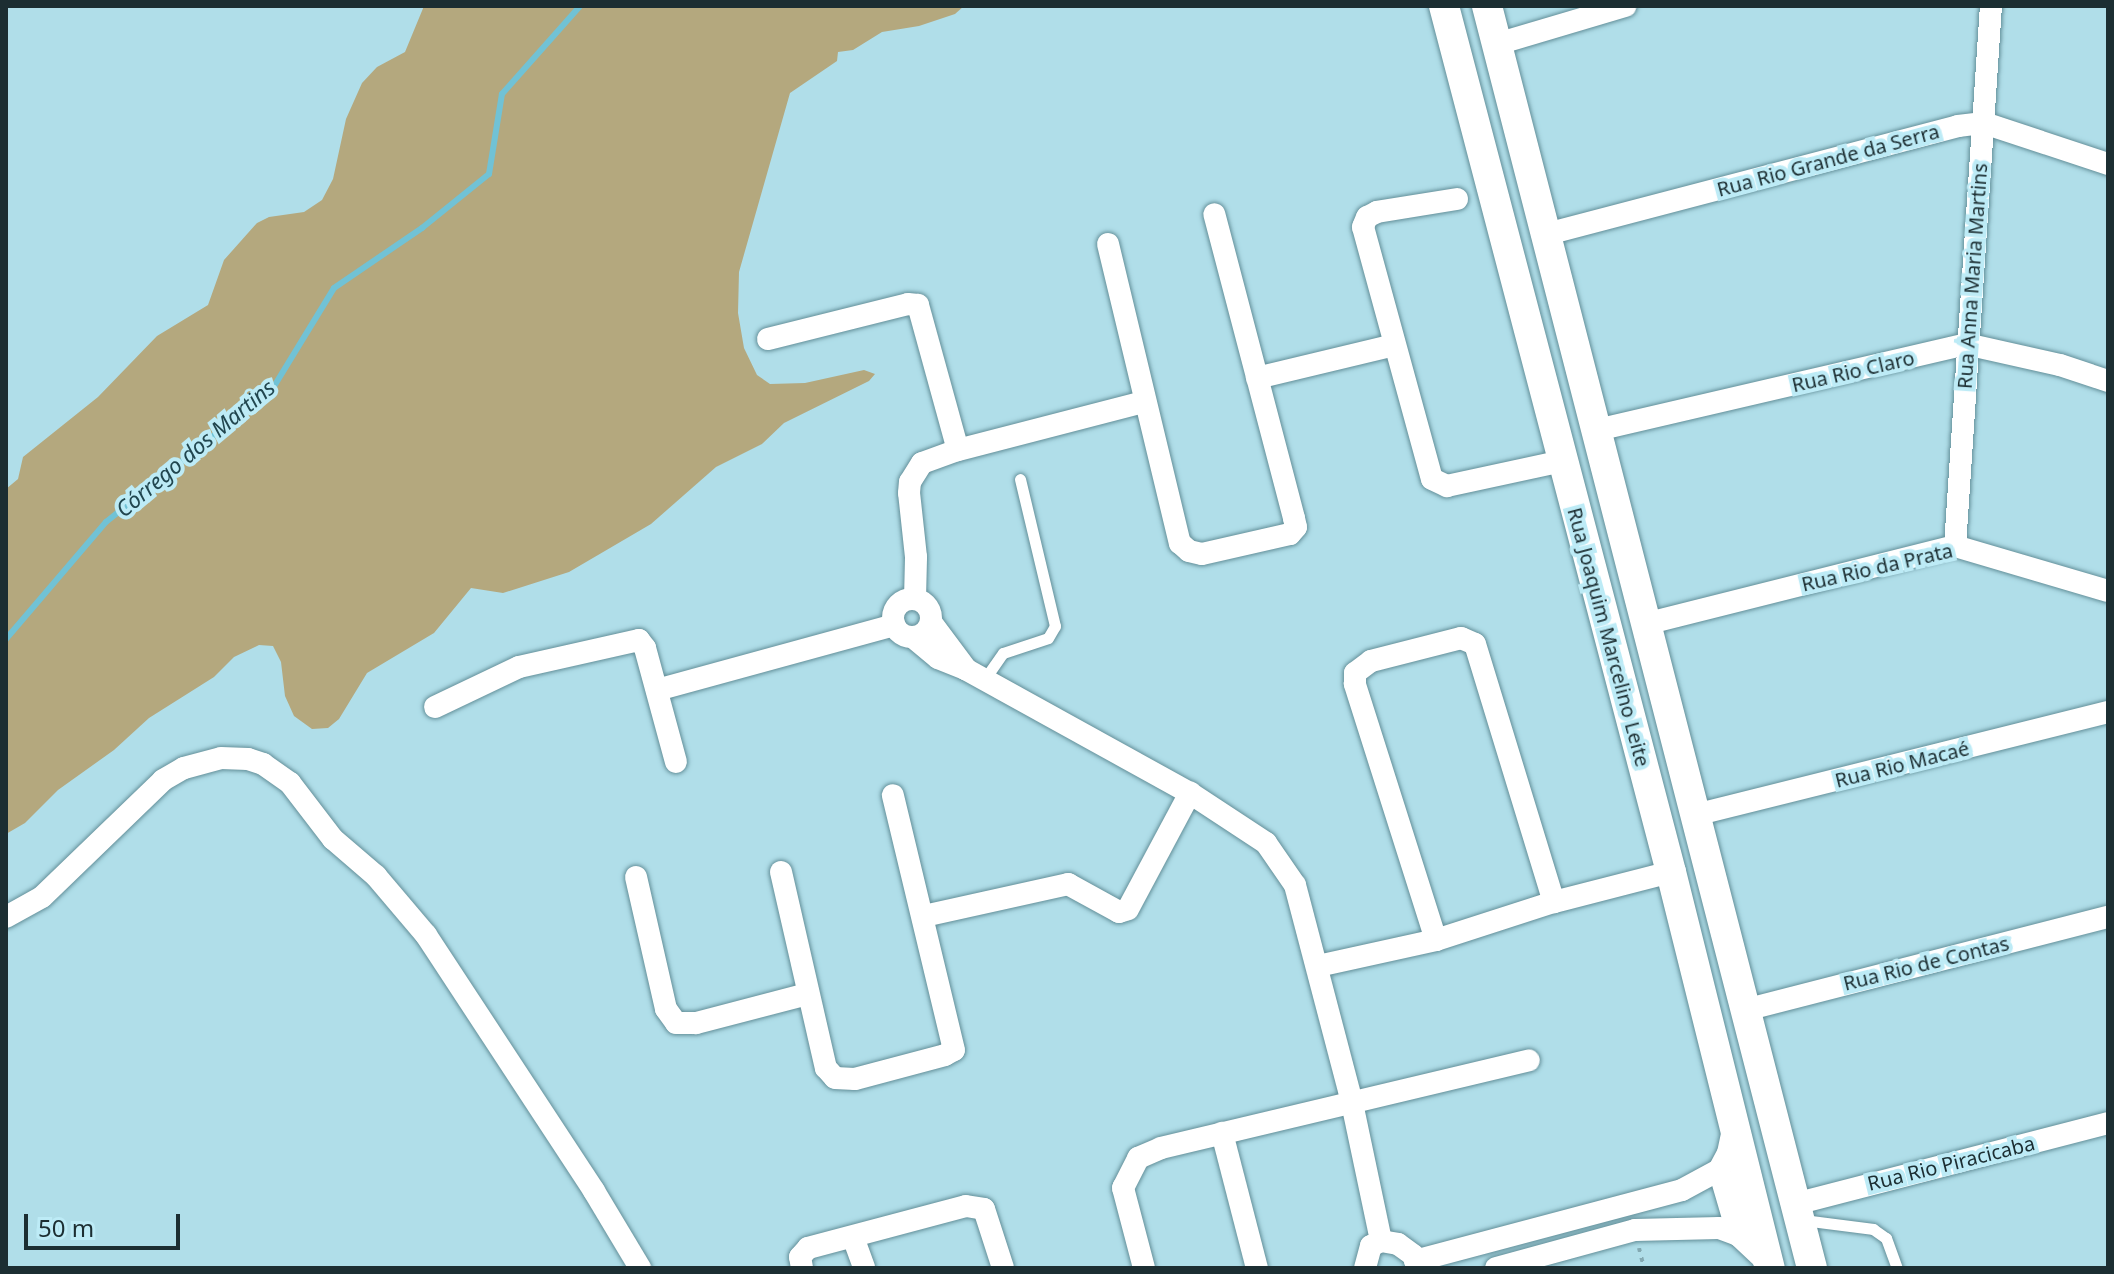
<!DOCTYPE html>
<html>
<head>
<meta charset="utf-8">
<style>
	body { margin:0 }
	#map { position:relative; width:2114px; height:1274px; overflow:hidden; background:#b0dee9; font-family:"Noto Sans",sans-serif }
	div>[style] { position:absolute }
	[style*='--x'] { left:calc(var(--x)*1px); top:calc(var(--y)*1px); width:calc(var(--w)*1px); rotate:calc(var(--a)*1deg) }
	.green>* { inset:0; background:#b4a87e }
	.stream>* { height:6px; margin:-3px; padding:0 3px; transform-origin:3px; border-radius:3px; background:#71c2d5 }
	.path>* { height:4px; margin-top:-2px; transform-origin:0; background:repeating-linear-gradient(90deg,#83a9b2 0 4px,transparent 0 10px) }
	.roads { filter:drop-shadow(0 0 2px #638f99) drop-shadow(0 0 2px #638f99) }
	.lane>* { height:11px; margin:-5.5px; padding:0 5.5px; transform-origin:5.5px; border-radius:5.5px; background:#fff }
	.street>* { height:22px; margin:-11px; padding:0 11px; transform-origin:11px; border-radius:11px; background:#fff }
	.street>.ring { margin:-11px; padding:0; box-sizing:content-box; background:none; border:22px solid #fff; border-radius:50% }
	.secondary>* { height:30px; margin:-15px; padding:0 15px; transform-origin:15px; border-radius:15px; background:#fff }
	span { translate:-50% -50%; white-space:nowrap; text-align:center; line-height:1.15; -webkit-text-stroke:8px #bdebf6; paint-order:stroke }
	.street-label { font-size:20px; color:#1c2e32 }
	.water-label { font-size:22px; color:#21464f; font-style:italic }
	.frame { position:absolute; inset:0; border:8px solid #1c2e32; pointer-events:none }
	.scale { position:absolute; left:24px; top:1214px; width:156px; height:36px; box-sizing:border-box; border:4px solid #1c2e32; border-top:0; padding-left:10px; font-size:24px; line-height:28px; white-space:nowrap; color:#1c2e32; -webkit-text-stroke:6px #bdebf6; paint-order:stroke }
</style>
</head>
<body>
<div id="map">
	<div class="green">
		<i style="clip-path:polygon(424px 6px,964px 6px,955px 14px,919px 26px,882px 32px,853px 50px,838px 52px,837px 61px,790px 93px,739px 272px,738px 313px,744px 348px,757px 375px,770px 384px,805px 383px,864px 370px,875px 374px,869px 381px,784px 423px,762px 444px,716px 467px,651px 524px,569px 572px,503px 593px,471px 588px,434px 633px,367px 673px,339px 719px,328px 728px,312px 729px,294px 716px,285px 696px,281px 662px,273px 646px,259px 645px,234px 657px,214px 677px,149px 718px,114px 750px,58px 790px,25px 823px,6px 834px,6px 489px,18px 479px,23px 457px,98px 397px,157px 336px,208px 305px,224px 260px,257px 223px,269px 217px,304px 212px,322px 200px,333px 179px,346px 119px,362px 83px,377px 67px,405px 52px)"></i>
	</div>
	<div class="stream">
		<i style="--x:6;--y:639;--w:154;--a:-49.5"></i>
		<i style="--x:106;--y:522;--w:214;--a:-38.7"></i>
		<i style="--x:273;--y:388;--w:117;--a:-58.6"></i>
		<i style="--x:334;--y:288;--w:107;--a:-34.3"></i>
		<i style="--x:422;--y:228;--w:86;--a:-38.9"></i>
		<i style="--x:489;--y:174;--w:81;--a:-80.8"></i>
		<i style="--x:502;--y:94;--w:118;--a:-48.4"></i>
	</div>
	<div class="path">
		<i style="--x:1639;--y:1248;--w:21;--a:76"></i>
	</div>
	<div class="roads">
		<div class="lane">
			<i style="--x:984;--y:680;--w:33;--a:-55"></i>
			<i style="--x:1003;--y:653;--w:47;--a:-18.4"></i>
			<i style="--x:1048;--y:638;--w:14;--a:-60"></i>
			<i style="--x:1055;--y:626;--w:151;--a:-103.4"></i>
			<i style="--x:1803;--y:1220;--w:71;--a:7.3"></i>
			<i style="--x:1873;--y:1229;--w:16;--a:35"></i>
			<i style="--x:1886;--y:1238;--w:32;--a:70"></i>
		</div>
		<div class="street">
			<i style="--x:1497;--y:44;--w:134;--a:-16.5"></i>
			<i style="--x:1457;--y:199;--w:81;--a:170.8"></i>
			<i style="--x:1377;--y:212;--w:11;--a:153"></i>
			<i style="--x:1367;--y:217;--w:11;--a:112"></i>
			<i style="--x:1363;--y:227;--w:261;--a:74.7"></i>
			<i style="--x:1432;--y:479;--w:17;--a:25"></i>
			<i style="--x:1447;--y:486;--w:119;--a:-12.2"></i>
			<i style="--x:1547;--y:234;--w:425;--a:-14.7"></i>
			<i style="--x:1958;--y:126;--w:26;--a:-7"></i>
			<i style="--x:1984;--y:123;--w:131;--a:18.3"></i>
			<i style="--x:1108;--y:244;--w:308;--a:76.5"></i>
			<i style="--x:1180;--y:543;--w:12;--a:42"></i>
			<i style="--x:1189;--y:551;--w:13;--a:13"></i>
			<i style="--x:1202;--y:554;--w:90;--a:-12.8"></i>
			<i style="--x:1290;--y:534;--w:9;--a:-49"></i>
			<i style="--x:1296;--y:527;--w:9;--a:-103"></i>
			<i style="--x:1294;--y:518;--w:314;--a:-104.7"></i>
			<i style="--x:768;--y:339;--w:144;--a:-14"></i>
			<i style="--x:908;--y:304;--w:10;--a:6"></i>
			<i style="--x:918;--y:305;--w:150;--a:74.6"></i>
			<i style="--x:1257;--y:378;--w:141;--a:-13.5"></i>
			<i style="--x:1597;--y:430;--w:379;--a:-13.1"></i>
			<i style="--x:1966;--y:344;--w:96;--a:12.6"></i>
			<i style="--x:2060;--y:365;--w:51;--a:18.4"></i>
			<i style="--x:1955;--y:546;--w:541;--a:-86.19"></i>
			<i class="ring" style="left:893px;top:599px;width:16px;height:16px"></i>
			<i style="--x:915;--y:599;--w:42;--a:-88.6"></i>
			<i style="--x:916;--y:557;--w:64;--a:-96.2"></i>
			<i style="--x:909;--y:493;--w:11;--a:-85"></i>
			<i style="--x:910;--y:482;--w:22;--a:-58"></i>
			<i style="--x:922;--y:463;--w:38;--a:-20"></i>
			<i style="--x:958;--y:450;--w:192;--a:-14.5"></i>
			<i style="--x:931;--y:622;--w:59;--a:53.3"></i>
			<i style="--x:1645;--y:624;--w:320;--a:-14.1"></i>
			<i style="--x:1955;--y:546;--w:159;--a:16.4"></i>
			<i style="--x:914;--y:638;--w:31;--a:40"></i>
			<i style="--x:938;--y:658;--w:31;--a:22"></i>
			<i style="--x:967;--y:670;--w:255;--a:28.9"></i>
			<i style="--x:1190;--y:793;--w:91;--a:33.3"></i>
			<i style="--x:1266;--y:843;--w:51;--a:55.4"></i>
			<i style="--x:1295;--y:885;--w:225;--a:75.3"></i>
			<i style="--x:1352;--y:1103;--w:141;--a:78.1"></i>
			<i style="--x:657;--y:690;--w:246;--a:-15.3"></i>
			<i style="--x:435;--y:707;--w:93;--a:-25.5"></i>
			<i style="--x:519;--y:667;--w:123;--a:-12.7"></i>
			<i style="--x:639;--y:640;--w:10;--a:53"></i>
			<i style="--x:645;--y:648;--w:118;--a:74.8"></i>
			<i style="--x:1695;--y:815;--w:426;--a:-14"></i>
			<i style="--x:781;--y:872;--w:201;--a:77.1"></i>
			<i style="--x:826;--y:1068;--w:13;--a:48"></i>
			<i style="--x:835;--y:1078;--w:20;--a:3"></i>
			<i style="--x:855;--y:1079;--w:93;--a:-14.9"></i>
			<i style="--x:945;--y:1055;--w:10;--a:-29"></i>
			<i style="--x:954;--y:1050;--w:262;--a:-103.5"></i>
			<i style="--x:636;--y:877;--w:135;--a:77.2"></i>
			<i style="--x:666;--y:1009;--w:17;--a:54"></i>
			<i style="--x:676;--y:1023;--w:20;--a:0"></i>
			<i style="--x:696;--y:1023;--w:115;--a:-14.6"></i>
			<i style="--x:924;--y:916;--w:148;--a:-12.5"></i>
			<i style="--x:1068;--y:884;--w:58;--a:28.8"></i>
			<i style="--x:1119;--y:912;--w:9;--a:-18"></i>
			<i style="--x:1128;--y:909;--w:132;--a:-61.9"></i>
			<i style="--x:6;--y:917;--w:41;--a:-29.1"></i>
			<i style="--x:42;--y:897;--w:168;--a:-44"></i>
			<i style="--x:163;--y:780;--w:24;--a:-30"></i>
			<i style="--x:184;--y:768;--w:38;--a:-15"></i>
			<i style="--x:221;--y:758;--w:27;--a:2"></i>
			<i style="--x:248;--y:759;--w:16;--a:18"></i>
			<i style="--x:263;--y:764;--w:33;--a:35"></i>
			<i style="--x:290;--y:783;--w:71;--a:52.5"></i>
			<i style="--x:333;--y:839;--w:57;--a:40.7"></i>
			<i style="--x:376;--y:876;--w:77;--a:49.7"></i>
			<i style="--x:426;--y:935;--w:306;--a:56.7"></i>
			<i style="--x:594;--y:1191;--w:90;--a:59.1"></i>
			<i style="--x:1436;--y:940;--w:269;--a:-107.6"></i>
			<i style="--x:1355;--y:684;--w:11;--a:-90"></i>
			<i style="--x:1355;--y:673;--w:20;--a:-37"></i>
			<i style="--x:1371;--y:661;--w:93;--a:-14.3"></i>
			<i style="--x:1461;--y:638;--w:15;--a:23"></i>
			<i style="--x:1475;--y:644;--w:270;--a:73"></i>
			<i style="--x:1318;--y:966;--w:121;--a:-12.4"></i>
			<i style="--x:1436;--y:940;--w:124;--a:-17.9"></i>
			<i style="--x:1554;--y:902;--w:121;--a:-14.4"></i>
			<i style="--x:1745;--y:1010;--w:375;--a:-14.4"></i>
			<i style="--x:1222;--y:1133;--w:139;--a:75.5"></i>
			<i style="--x:1719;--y:1170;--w:68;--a:73.7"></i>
			<i style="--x:1795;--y:1204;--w:323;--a:-14.5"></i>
			<i style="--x:853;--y:1237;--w:33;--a:70"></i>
			<i style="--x:1415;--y:1261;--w:276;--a:-14.9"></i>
			<i style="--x:1682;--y:1190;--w:42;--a:-28.4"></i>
			<i style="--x:1719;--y:1170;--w:19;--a:-62"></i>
			<i style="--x:1728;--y:1153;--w:24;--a:-78"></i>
			<i style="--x:802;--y:1268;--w:11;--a:-100"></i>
			<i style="--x:800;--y:1257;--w:12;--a:-48"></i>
			<i style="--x:808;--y:1248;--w:163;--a:-14.9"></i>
			<i style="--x:966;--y:1206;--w:18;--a:9"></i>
			<i style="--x:984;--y:1209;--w:62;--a:72.1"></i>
			<i style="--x:1144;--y:1268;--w:83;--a:-104.7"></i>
			<i style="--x:1123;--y:1188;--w:34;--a:-63"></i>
			<i style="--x:1138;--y:1158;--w:25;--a:-23"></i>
			<i style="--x:1161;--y:1148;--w:378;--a:-13.4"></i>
			<i style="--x:1365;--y:1268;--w:23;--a:-75"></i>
			<i style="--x:1371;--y:1246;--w:11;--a:-27"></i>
			<i style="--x:1381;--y:1241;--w:17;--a:10"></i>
			<i style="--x:1398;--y:1244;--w:19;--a:36"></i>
			<i style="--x:1413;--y:1255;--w:14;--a:69"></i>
			<i style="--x:1496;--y:1268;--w:144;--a:-15.3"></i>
			<i style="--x:1635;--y:1230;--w:84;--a:-1.4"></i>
			<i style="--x:1719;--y:1228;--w:20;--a:20"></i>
			<i style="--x:1738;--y:1235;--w:42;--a:43.1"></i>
		</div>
		<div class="secondary">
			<i style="--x:1444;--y:6;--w:895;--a:75.31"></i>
			<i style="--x:1671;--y:872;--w:408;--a:76"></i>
			<i style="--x:1487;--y:6;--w:1303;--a:75.56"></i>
		</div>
	</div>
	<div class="street-label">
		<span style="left:1828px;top:160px;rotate:-15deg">Rua Rio Grande da Serra</span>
		<span style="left:1972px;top:276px;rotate:-86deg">Rua Anna Maria Martins</span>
		<span style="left:1853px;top:371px;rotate:-13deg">Rua Rio Claro</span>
		<span style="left:1877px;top:567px;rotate:-13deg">Rua Rio da Prata</span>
		<span style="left:1609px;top:637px;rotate:75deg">Rua Joaquim Marcelino Leite</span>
		<span style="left:1902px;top:764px;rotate:-14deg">Rua Rio Macaé</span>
		<span style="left:1926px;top:963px;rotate:-14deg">Rua Rio de Contas</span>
		<span style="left:1951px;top:1163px;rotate:-14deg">Rua Rio Piracicaba</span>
	</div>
	<div class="water-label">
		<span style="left:195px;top:448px;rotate:-40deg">Córrego dos Martins</span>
	</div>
	<div class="frame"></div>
	<div class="scale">50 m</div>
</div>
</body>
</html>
